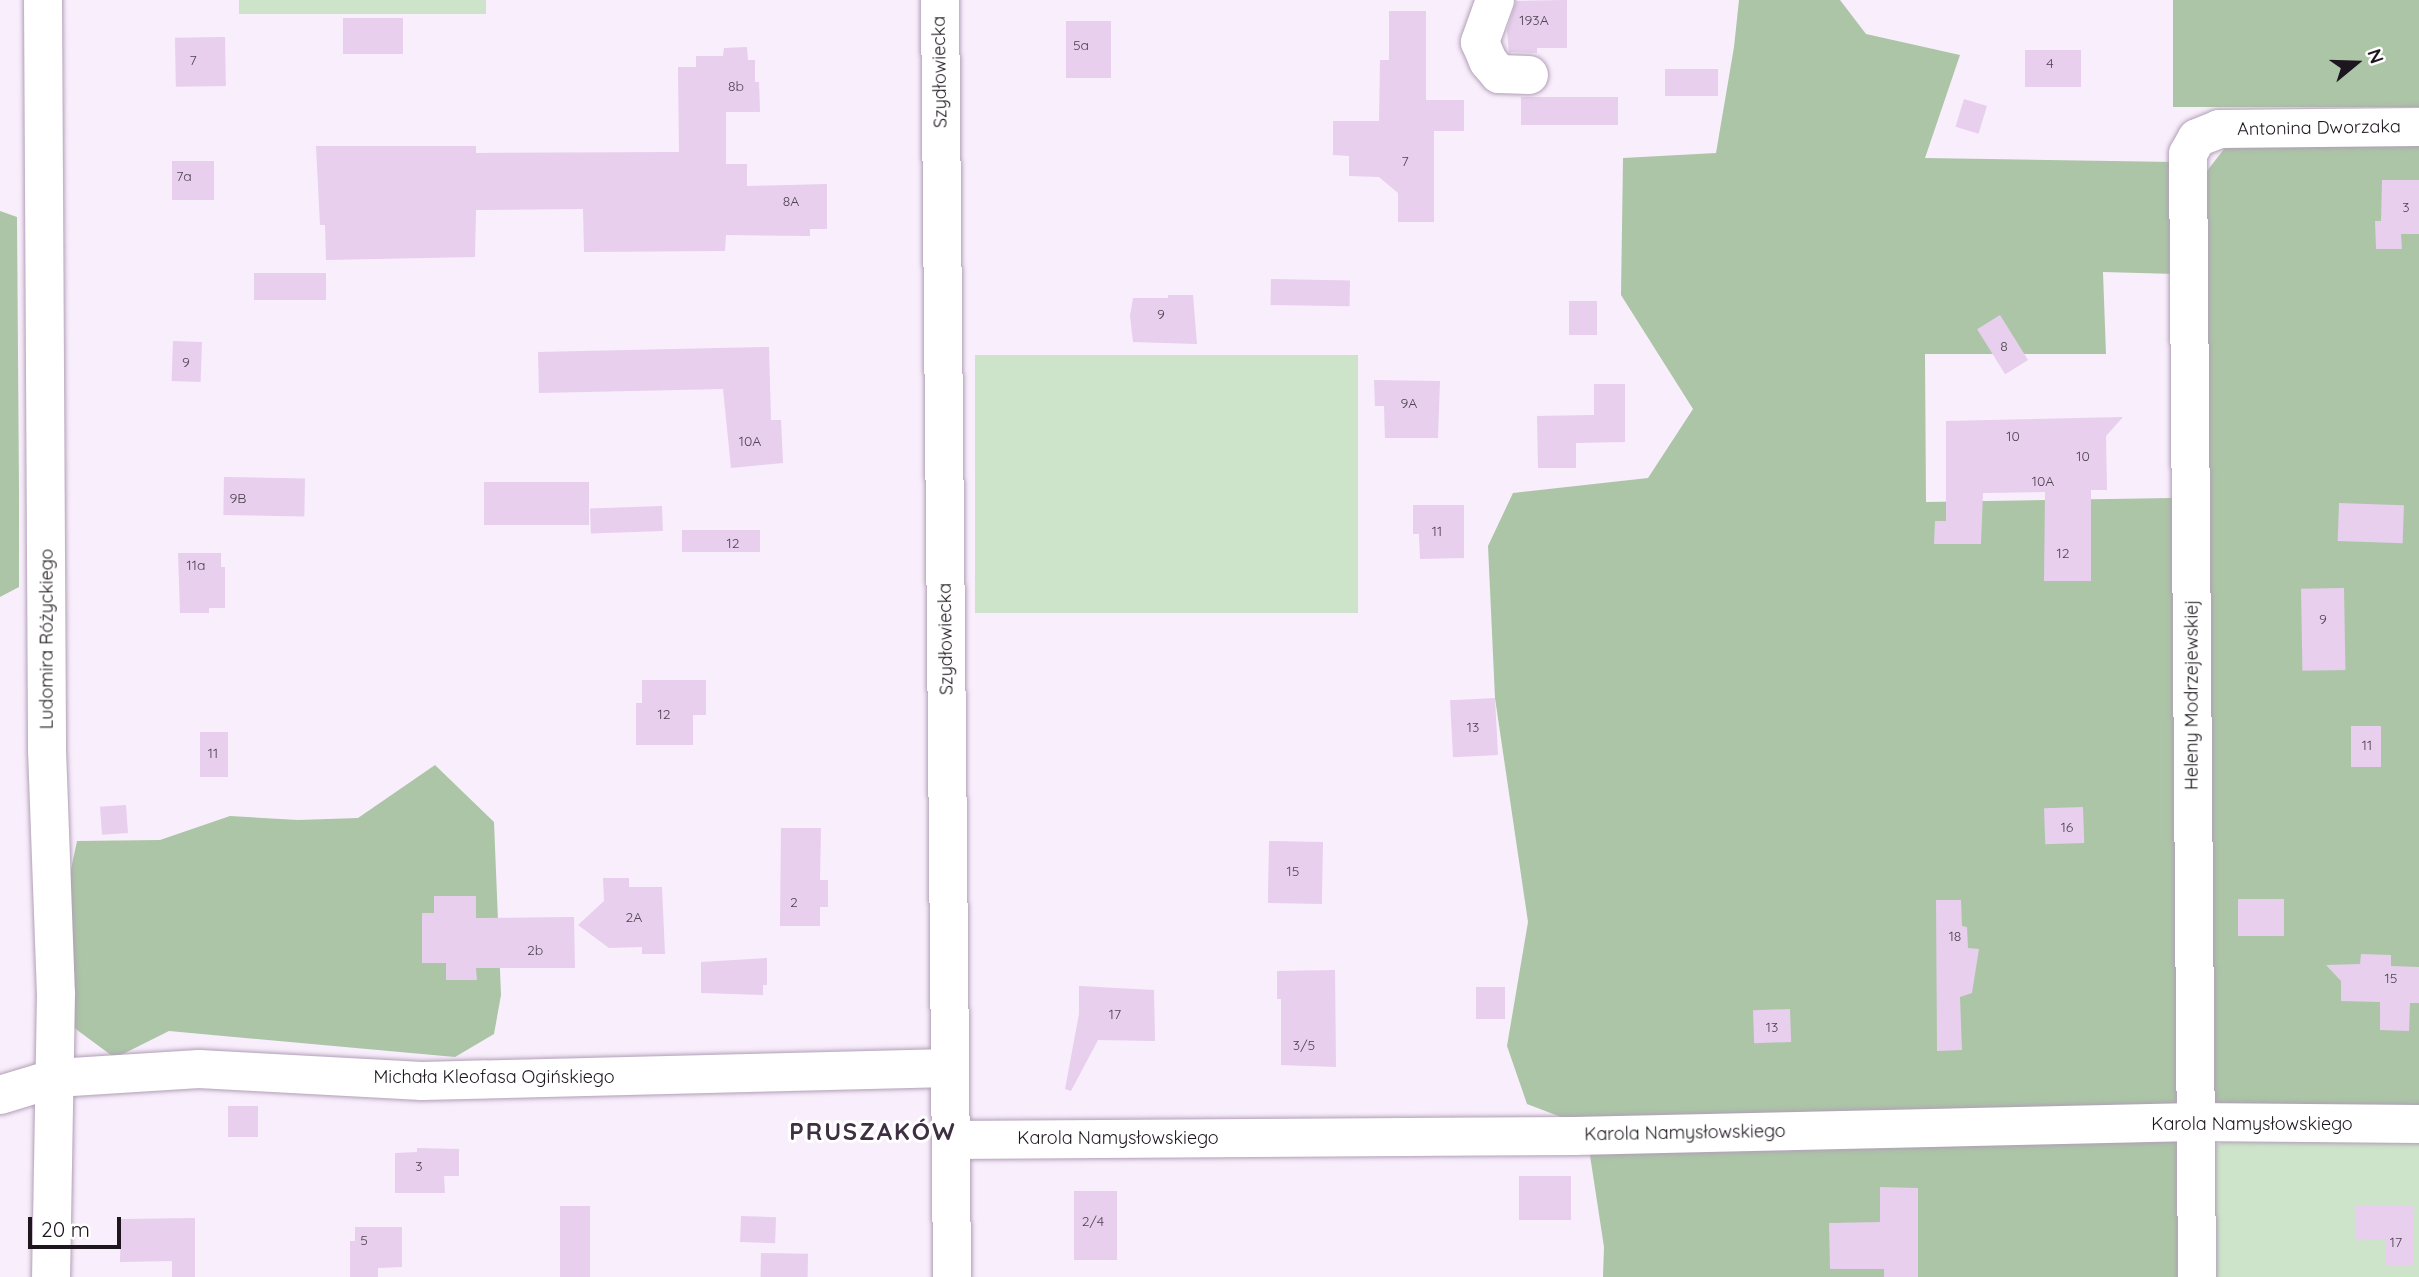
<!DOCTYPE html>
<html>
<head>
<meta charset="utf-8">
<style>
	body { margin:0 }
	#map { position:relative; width:2419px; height:1277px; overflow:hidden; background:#f9eefc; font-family:Quicksand,sans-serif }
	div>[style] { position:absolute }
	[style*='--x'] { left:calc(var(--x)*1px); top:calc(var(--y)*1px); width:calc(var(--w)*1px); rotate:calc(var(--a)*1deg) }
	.green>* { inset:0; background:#cee4ca; transform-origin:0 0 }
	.forest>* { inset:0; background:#acc5a7; transform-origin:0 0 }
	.building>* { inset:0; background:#e7cfed; transform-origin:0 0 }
	.roads { filter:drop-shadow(0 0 2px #b19fb6) drop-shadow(0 0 2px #b19fb6) }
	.minor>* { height:38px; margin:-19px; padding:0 19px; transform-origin:19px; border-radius:19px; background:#fff }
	span { translate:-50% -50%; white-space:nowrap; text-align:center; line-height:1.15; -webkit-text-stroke:6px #fff; paint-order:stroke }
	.number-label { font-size:14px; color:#504452 }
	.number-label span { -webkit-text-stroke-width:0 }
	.street-label { font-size:18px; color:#1d161e }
	.district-label { font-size:24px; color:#3e2f42; font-weight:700; letter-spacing:2px }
	.north { position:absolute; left:2321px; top:28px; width:70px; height:70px; -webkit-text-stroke:5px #fff; paint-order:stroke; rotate:71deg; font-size:19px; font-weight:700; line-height:28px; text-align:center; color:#1d161e }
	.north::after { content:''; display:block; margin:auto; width:24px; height:32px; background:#1d161e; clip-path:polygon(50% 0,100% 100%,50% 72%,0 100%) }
	.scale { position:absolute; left:28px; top:1217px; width:93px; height:32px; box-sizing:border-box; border:4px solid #1d161e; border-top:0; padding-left:9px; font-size:21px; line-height:24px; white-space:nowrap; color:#1d161e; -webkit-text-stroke:5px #fff; paint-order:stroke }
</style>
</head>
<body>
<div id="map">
	<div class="green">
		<i style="left:239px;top:0;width:247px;height:14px"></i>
		<i style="left:975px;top:355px;width:383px;height:258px"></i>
		<i style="clip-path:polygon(2419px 1141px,2419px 1277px,2207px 1277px,2206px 1150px,2222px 1142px)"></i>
	</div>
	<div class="forest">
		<i style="clip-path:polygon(1739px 0,1840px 0,1866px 34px,1960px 55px,1925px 158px,2174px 162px,2176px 274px,2103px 272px,2106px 354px,1925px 354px,1926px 502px,2172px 498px,2184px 1113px,1582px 1125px,1527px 1104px,1507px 1046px,1528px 922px,1495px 698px,1488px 546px,1513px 493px,1648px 478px,1693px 409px,1621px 295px,1623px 158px,1716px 153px,1734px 47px)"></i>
		<i style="left:2173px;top:0;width:246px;height:107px"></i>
		<i style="clip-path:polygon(2419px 138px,2419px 1113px,2213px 1112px,2203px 176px,2228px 144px)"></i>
		<i style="clip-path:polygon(0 211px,17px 217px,19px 489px,19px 587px,0 597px)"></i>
		<i style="clip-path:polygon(435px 765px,494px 822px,501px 995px,494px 1034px,455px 1057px,169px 1031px,115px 1058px,73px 1027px,70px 874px,77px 841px,160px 840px,230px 816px,298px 820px,358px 818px)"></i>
		<i style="clip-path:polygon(2182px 1135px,2184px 1277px,1603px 1277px,1604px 1247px,1589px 1149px)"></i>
	</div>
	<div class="building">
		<i style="clip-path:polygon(1567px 0,1567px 48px,1537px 48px,1537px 53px,1509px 52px,1507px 31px,1516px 1px)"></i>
		<i style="clip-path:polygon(1389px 11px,1426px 11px,1426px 100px,1464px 100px,1464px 131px,1434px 131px,1434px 222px,1398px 222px,1398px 193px,1379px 177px,1349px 176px,1349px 156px,1333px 155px,1333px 121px,1379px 121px,1380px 60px,1389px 60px)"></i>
		<i style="left:403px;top:18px;width:36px;height:60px;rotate:90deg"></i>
		<i style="left:1066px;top:21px;width:45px;height:57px"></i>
		<i style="left:225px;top:37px;width:49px;height:50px;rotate:89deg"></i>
		<i style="clip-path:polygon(747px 47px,748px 60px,755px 60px,755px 82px,759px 82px,760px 112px,726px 112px,726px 164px,747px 164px,747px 186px,827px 184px,827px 229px,810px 229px,810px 236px,726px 235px,725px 251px,584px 252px,583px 209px,476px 210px,475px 257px,326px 260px,325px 225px,320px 225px,316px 146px,476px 146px,476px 153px,679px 152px,678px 67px,696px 67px,696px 56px,723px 56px,724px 48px)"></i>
		<i style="left:2025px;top:50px;width:56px;height:37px"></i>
		<i style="left:1718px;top:69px;width:27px;height:53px;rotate:90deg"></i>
		<i style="left:1618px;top:97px;width:28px;height:97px;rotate:90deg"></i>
		<i style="left:1964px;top:99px;width:24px;height:29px;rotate:17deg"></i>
		<i style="left:172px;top:161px;width:42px;height:39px"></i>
		<i style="clip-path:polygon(2382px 180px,2419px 180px,2419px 234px,2401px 234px,2402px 249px,2376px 249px,2375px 221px,2381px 221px)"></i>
		<i style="left:254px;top:273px;width:72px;height:27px"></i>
		<i style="left:1271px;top:279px;width:79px;height:26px;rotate:1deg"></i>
		<i style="clip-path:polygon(1168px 295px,1193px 295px,1197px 344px,1133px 342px,1130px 316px,1133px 298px,1168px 298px)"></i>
		<i style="left:1597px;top:301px;width:34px;height:28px;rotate:90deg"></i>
		<i style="left:2000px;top:315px;width:53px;height:27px;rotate:58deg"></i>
		<i style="left:173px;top:341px;width:29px;height:40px;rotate:2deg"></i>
		<i style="clip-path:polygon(769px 347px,771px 420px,781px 420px,783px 463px,731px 468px,723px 389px,539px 393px,538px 352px)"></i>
		<i style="clip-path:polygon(1374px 380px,1440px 381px,1438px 438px,1385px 438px,1384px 406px,1375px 406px)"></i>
		<i style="clip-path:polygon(1594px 384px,1625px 384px,1625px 442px,1576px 443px,1576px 468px,1538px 468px,1537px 416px,1594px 415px)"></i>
		<i style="clip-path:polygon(2123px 417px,2106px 436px,2107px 490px,2091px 490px,2091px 581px,2044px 581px,2045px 492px,1983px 493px,1981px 544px,1934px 544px,1935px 521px,1946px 521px,1946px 421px)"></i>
		<i style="left:224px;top:477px;width:81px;height:38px;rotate:1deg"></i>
		<i style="left:484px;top:482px;width:105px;height:43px"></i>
		<i style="left:2339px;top:503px;width:65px;height:38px;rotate:2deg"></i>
		<i style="clip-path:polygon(1413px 505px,1464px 505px,1464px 558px,1420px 559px,1419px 534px,1413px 534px)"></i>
		<i style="left:662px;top:506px;width:25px;height:72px;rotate:88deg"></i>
		<i style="left:760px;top:530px;width:22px;height:78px;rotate:90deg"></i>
		<i style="clip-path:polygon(178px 553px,221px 553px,221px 567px,225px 567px,225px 608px,209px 608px,209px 613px,180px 613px)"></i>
		<i style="left:2344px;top:588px;width:82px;height:43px;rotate:89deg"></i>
		<i style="clip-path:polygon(642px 680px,706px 680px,706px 715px,693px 715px,693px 745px,636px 745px,636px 703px,642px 703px)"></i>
		<i style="left:1495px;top:698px;width:57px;height:45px;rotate:87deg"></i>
		<i style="left:2351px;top:726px;width:30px;height:41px"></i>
		<i style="left:200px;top:732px;width:28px;height:45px"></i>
		<i style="left:126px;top:805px;width:28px;height:26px;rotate:86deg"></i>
		<i style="left:2083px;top:807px;width:36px;height:39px;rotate:88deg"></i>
		<i style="clip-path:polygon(781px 828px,821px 828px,820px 880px,828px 880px,828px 907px,820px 907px,820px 926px,780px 926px)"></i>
		<i style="left:1269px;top:841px;width:54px;height:62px;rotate:1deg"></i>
		<i style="clip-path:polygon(603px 878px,629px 878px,629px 887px,662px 887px,665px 954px,642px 954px,642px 947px,609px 948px,578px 925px,604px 901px)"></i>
		<i style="clip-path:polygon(434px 896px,476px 896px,476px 918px,574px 917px,575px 968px,476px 968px,477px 980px,446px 980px,446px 963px,422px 963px,422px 913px,434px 913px)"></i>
		<i style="left:2238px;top:899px;width:46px;height:37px"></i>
		<i style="clip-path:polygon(1936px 900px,1961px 900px,1962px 926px,1967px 927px,1968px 948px,1979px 949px,1972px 993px,1960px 997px,1962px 1050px,1937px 1051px)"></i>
		<i style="clip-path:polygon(2361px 954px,2391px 955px,2391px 966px,2419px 967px,2419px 1003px,2410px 1003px,2409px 1031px,2380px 1030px,2380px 1002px,2341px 1001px,2341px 981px,2326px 965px,2360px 964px)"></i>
		<i style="clip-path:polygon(767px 958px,767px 985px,763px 985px,763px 995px,701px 993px,701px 962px)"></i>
		<i style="clip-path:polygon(1335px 970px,1336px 1067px,1281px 1065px,1281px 999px,1277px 999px,1277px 971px)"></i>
		<i style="clip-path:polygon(1079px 986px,1154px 990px,1155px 1041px,1098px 1040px,1071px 1091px,1065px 1089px,1079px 1014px)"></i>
		<i style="left:1476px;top:987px;width:29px;height:32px"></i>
		<i style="left:1790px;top:1009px;width:33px;height:37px;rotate:88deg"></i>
		<i style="left:228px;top:1106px;width:30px;height:31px"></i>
		<i style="clip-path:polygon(417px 1148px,459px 1149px,459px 1176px,444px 1176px,445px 1193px,395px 1193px,395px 1153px,417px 1152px)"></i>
		<i style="left:1519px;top:1176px;width:52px;height:44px"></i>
		<i style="clip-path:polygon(1880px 1187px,1918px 1188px,1918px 1277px,1884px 1277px,1884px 1269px,1830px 1269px,1829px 1223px,1880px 1222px)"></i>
		<i style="left:1074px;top:1191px;width:43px;height:69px"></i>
		<i style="clip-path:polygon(2356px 1205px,2413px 1205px,2414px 1266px,2386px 1266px,2385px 1240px,2356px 1240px)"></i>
		<i style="left:560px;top:1206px;width:30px;height:71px"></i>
		<i style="left:741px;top:1216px;width:35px;height:26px;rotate:2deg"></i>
		<i style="clip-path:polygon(195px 1218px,195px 1277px,172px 1277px,172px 1261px,120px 1262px,121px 1219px)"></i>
		<i style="clip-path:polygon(355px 1227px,402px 1227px,402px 1267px,378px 1268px,378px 1277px,350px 1277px,350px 1241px,355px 1241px)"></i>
		<i style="left:761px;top:1253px;width:47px;height:24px;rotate:1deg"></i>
	</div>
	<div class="roads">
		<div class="minor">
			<i style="--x:43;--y:0;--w:750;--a:89.69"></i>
			<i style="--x:47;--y:750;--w:243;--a:87.9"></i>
			<i style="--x:56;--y:993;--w:284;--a:91"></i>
			<i style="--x:940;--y:0;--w:1277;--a:89.46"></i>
			<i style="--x:1495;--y:0;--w:45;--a:109.7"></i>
			<i style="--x:1480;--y:42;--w:21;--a:67"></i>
			<i style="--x:1488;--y:61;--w:17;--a:50"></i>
			<i style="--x:1499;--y:74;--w:30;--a:2"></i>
			<i style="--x:0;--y:1095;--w:59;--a:-16.9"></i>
			<i style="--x:56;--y:1078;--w:143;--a:-3.6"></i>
			<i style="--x:199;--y:1069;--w:223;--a:3.1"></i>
			<i style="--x:422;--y:1081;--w:528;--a:-1.41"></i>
			<i style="--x:951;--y:1140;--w:623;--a:-0.37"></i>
			<i style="--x:1574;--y:1136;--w:621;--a:-1.29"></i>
			<i style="--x:2195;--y:1122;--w:224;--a:0.5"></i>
			<i style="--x:2197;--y:1277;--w:1123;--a:-90.46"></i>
			<i style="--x:2188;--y:154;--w:18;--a:-61"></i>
			<i style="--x:2197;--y:138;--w:24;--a:-22"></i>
			<i style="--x:2219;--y:129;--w:200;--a:-0.6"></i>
		</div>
	</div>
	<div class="number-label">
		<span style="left:1534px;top:20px">193A</span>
		<span style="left:1081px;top:45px">5a</span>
		<span style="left:193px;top:60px">7</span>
		<span style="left:2050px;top:63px">4</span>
		<span style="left:736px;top:86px">8b</span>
		<span style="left:1405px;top:161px">7</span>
		<span style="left:184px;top:176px">7a</span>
		<span style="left:791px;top:201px">8A</span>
		<span style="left:2406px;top:207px">3</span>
		<span style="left:1161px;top:314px">9</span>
		<span style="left:2004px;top:346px">8</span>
		<span style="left:186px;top:362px">9</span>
		<span style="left:1409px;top:403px">9A</span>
		<span style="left:2013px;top:436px">10</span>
		<span style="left:750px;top:441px">10A</span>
		<span style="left:2083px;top:456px">10</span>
		<span style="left:2043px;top:481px">10A</span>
		<span style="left:238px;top:498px">9B</span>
		<span style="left:1437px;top:531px">11</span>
		<span style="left:733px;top:543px">12</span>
		<span style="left:2063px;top:553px">12</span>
		<span style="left:196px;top:565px">11a</span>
		<span style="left:2323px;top:619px">9</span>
		<span style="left:664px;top:714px">12</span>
		<span style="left:1473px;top:727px">13</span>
		<span style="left:2367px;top:745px">11</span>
		<span style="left:213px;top:753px">11</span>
		<span style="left:2067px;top:827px">16</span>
		<span style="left:1293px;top:871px">15</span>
		<span style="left:794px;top:902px">2</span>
		<span style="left:634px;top:917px">2A</span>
		<span style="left:1955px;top:936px">18</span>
		<span style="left:535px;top:950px">2b</span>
		<span style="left:2391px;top:978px">15</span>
		<span style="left:1115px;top:1014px">17</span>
		<span style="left:1772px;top:1027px">13</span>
		<span style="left:1304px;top:1045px">3/5</span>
		<span style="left:419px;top:1166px">3</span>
		<span style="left:1093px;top:1221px">2/4</span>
		<span style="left:364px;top:1240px">5</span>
		<span style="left:2396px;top:1242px">17</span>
	</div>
	<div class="street-label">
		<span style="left:940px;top:72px;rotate:-91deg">Szydłowiecka</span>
		<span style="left:2319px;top:128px;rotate:-1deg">Antonina Dworzaka</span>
		<span style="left:47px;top:639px;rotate:-90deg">Ludomira Różyckiego</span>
		<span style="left:946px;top:639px;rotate:-91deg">Szydłowiecka</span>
		<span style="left:2192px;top:695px;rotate:-90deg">Heleny Modrzejewskiej</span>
		<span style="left:494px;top:1077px">Michała Kleofasa Ogińskiego</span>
		<span style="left:2252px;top:1124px">Karola Namysłowskiego</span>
		<span style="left:1685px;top:1133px;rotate:-1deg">Karola Namysłowskiego</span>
		<span style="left:1118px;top:1138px">Karola Namysłowskiego</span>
	</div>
	<div class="district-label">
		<span style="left:873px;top:1132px">PRUSZAKÓW</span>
	</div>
	<div class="north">N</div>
	<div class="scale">20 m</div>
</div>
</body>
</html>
